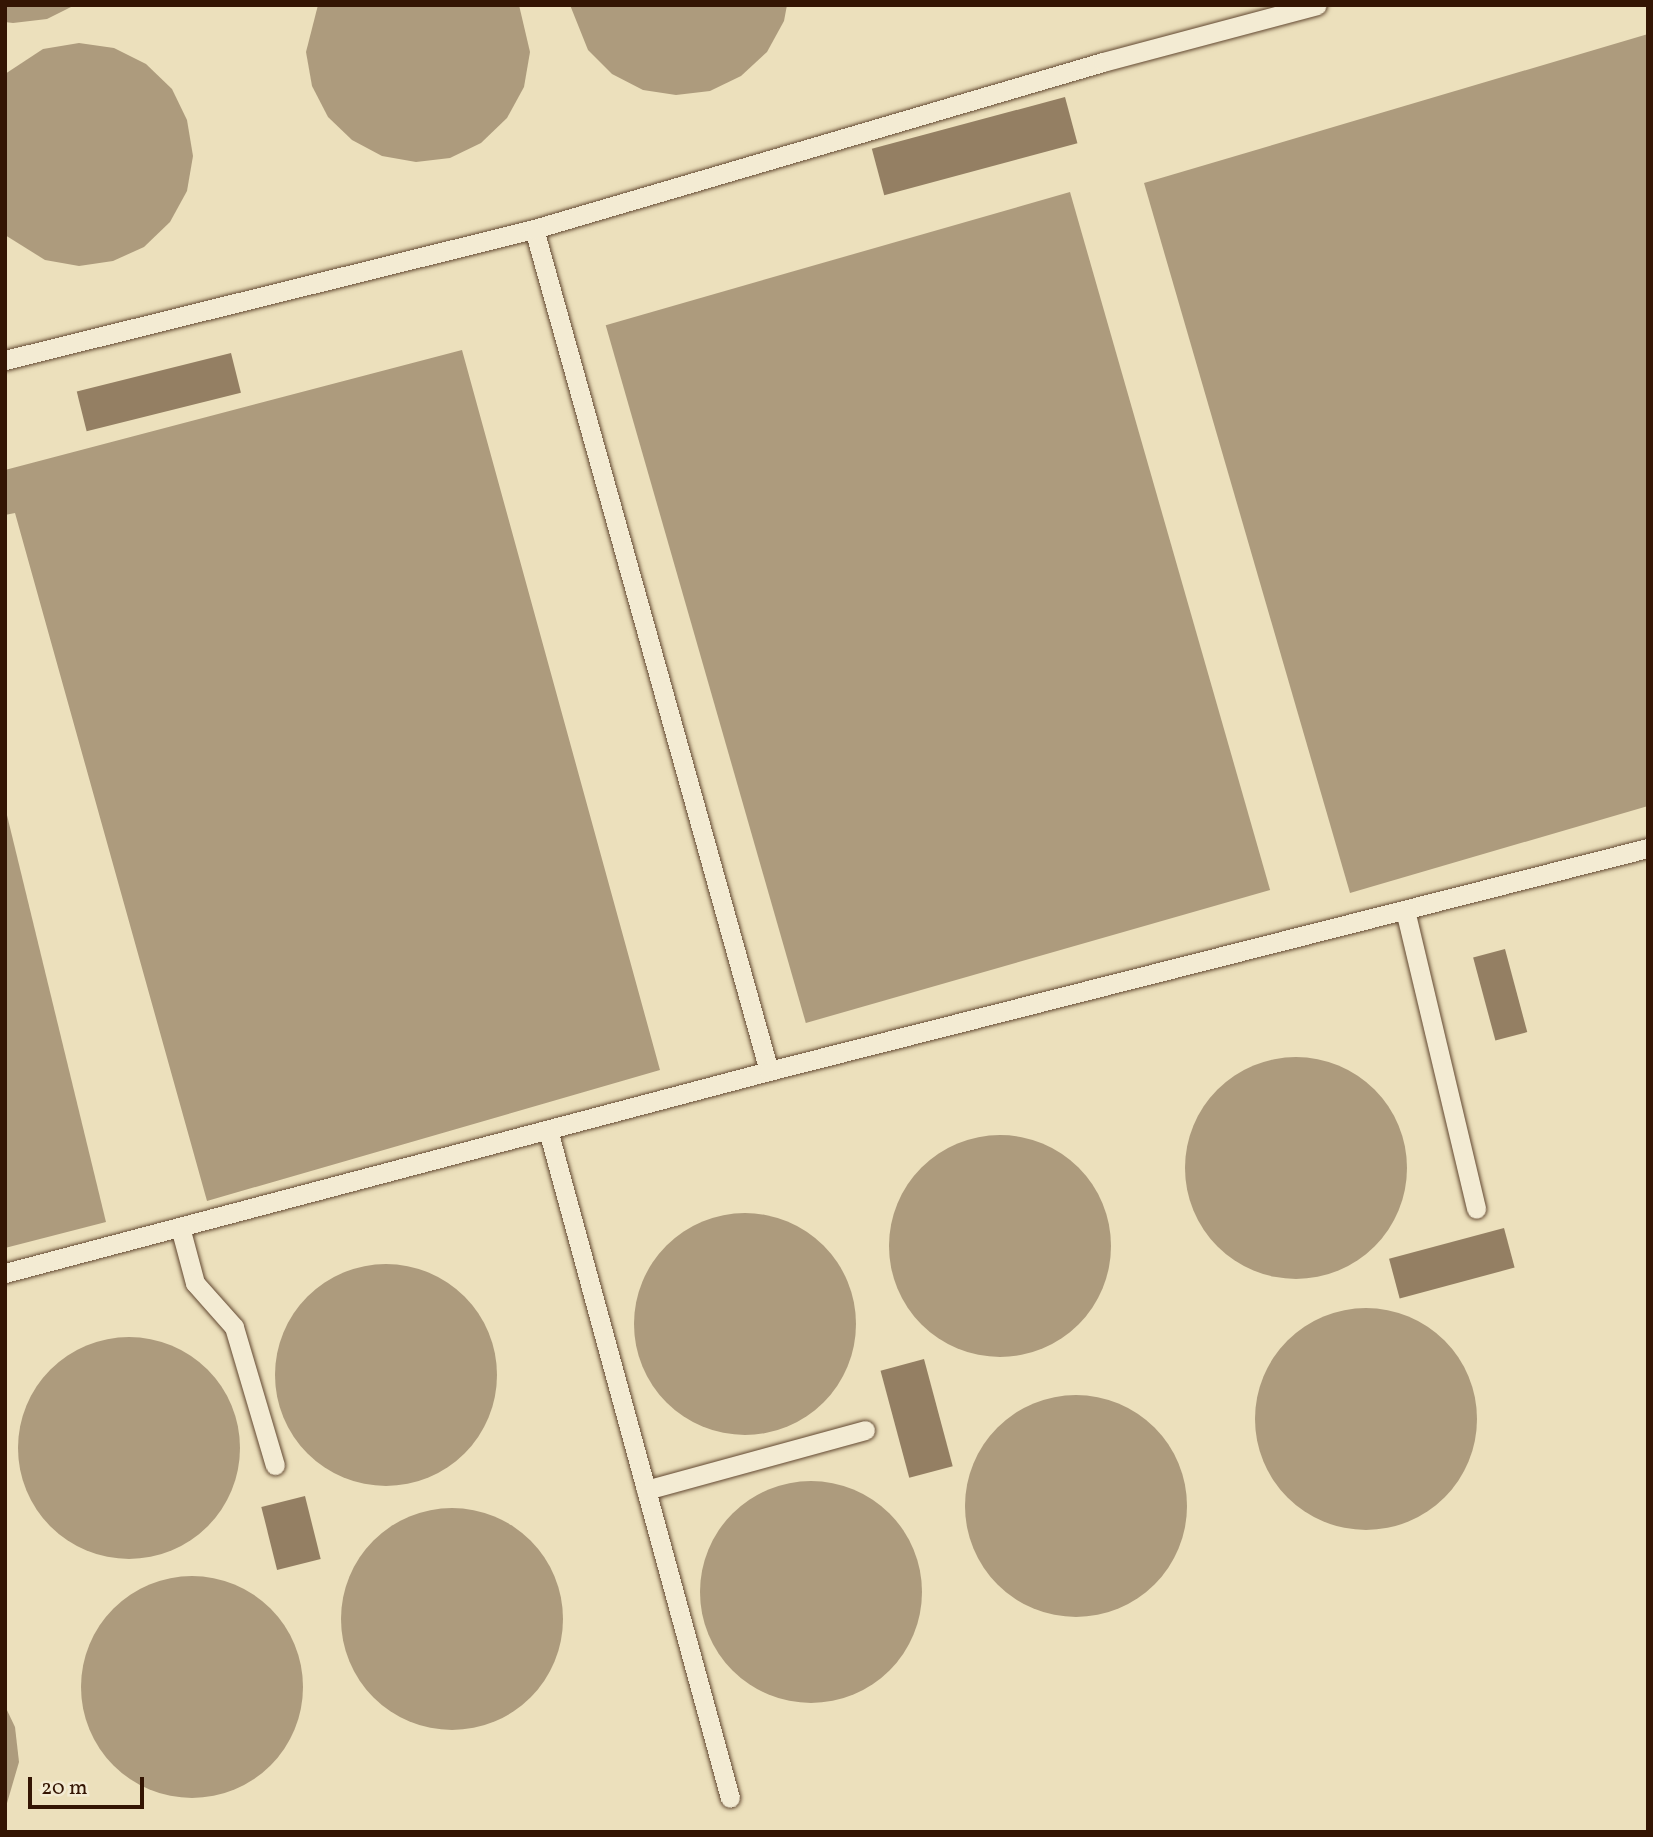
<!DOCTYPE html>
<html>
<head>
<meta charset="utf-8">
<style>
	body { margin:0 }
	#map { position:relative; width:1653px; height:1837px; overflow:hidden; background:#ece0bc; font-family:Vollkorn,serif }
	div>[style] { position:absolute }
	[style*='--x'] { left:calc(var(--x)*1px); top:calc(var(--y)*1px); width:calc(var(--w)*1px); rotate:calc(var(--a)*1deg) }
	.water>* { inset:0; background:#ad9b7d; transform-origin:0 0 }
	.round { border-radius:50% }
	.building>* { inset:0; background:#947f63; transform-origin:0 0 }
	.roads { filter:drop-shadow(0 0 2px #624831) drop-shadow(0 0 2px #624831) }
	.lane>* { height:19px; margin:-9.5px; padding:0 9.5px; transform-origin:9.5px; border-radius:9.5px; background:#f3ebd3 }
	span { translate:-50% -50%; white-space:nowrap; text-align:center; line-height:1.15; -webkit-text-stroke:5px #f3ebd3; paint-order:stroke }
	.frame { position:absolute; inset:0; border:7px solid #341503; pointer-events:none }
	.scale { position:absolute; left:28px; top:1777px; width:116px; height:32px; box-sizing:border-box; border:4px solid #341503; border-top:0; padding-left:9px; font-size:21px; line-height:24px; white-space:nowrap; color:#341503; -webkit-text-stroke:5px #f3ebd3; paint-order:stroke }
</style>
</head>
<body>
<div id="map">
	<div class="water">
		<i style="clip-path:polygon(5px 5px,75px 5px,47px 19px,13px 23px,5px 22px)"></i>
		<i style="clip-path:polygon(318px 5px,519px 5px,530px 52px,524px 87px,507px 118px,481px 143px,450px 158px,416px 162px,382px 156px,352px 140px,328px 117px,312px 86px,306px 52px)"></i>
		<i style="clip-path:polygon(570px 5px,787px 5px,784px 21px,767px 52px,741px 76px,710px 91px,676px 95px,643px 90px,612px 74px,588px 50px)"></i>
		<i style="clip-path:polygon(1648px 34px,1648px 806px,1350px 893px,1144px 183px)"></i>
		<i style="clip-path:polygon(79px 43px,114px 48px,146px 64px,172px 89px,187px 120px,193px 156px,187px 191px,170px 222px,144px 247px,113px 261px,79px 266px,45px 260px,5px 235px,5px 74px,43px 49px)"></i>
		<i style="left:1070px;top:192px;width:726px;height:483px;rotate:74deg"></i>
		<i style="clip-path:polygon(462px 350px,660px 1070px,207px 1201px,15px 513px,5px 515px,5px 470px)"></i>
		<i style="clip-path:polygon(5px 807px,106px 1222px,5px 1248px)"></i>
		<i class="round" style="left:1185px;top:1057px;width:222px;height:222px"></i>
		<i class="round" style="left:889px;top:1135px;width:222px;height:222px"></i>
		<i class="round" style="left:634px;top:1213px;width:222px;height:222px"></i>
		<i class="round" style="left:275px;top:1264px;width:222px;height:222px"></i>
		<i class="round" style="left:1255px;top:1308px;width:222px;height:222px"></i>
		<i class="round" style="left:18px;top:1337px;width:222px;height:222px"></i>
		<i class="round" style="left:965px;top:1395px;width:222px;height:222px"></i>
		<i class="round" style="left:700px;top:1481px;width:222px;height:222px"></i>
		<i class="round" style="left:341px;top:1508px;width:222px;height:222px"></i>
		<i class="round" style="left:81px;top:1576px;width:222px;height:222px"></i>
		<i style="clip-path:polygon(5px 1706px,15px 1727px,19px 1762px,5px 1810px)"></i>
	</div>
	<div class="building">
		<i style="left:1065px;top:97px;width:48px;height:200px;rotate:75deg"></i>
		<i style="left:231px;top:353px;width:41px;height:159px;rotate:76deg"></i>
		<i style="left:1505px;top:949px;width:86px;height:33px;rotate:75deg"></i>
		<i style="left:1504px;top:1228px;width:41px;height:119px;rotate:75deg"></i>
		<i style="left:924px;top:1359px;width:111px;height:45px;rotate:75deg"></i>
		<i style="left:305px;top:1496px;width:65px;height:45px;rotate:76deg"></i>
	</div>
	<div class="roads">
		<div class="lane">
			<i style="--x:534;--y:229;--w:874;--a:74.41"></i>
			<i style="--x:5;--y:360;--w:545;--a:-13.91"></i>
			<i style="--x:534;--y:229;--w:593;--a:-16.36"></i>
			<i style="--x:1103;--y:62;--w:221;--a:-14.9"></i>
			<i style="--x:1405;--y:910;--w:307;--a:76.6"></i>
			<i style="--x:548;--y:1130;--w:692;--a:74.76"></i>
			<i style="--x:180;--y:1227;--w:58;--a:75"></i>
			<i style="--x:195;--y:1283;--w:59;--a:48.4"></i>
			<i style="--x:234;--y:1327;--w:144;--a:73.5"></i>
			<i style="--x:5;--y:1273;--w:790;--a:-14.81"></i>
			<i style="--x:769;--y:1071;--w:907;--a:-14.24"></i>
			<i style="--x:646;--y:1490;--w:227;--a:-15.3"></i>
		</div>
	</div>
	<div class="frame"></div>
	<div class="scale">20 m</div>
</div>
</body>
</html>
